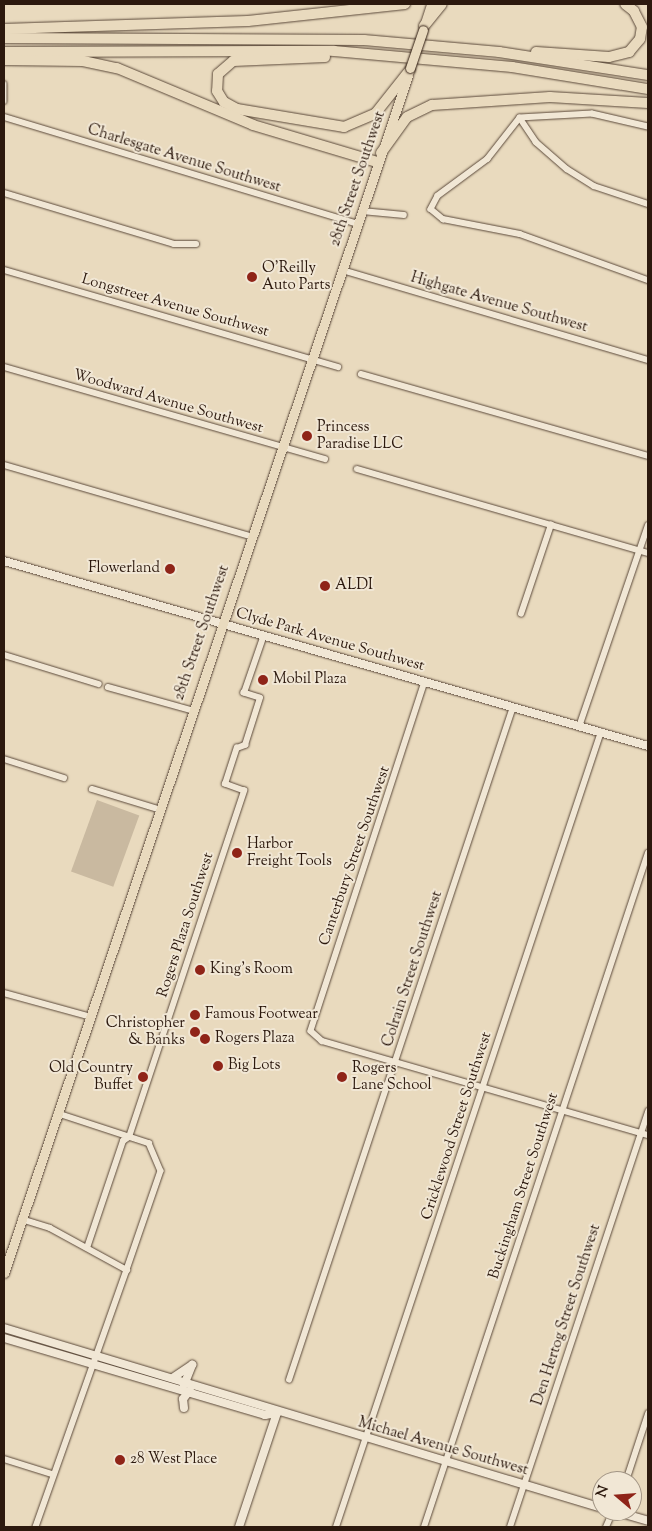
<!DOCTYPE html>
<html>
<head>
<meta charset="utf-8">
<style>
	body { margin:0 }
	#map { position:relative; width:652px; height:1531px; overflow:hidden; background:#e9dabe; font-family:"Sorts Mill Goudy",serif }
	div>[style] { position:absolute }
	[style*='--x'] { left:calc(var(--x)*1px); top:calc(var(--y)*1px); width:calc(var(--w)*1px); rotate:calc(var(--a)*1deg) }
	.green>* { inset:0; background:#c9b9a0; transform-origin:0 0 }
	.roads { filter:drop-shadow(0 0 1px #5b493a) drop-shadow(0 0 1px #5b493a) }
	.street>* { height:5.5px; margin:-2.75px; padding:0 2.75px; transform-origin:2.75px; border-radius:2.75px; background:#f1e7d5 }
	.secondary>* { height:8px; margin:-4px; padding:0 4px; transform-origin:4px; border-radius:4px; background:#f1e7d5 }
	.primary>* { height:9px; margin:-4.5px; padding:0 4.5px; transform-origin:4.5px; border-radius:4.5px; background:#e9dabe }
	.highway>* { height:10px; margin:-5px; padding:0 5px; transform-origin:5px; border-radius:5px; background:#e9dabe }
	.bridges { filter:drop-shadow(0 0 1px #2c190e) drop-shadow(0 0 1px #2c190e) }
	.primary-bridge>* { height:9px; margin:-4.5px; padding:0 4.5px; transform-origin:4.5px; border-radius:4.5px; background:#e9dabe }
	.dots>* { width:14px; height:14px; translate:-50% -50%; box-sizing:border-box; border:2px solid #f1e7d5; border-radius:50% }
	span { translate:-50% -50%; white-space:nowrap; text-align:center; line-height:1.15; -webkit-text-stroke:4px #f1e7d5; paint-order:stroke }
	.street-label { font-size:15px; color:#2c190e }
	.poi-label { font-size:15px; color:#2c190e }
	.left { translate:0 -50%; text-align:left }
	.right { translate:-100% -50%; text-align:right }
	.frame { position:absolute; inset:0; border:5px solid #2c190e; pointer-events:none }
	.north { position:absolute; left:592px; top:1471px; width:50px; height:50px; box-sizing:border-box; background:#f1e7d5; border:1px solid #a29585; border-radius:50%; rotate:288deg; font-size:14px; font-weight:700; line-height:20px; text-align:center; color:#2c190e }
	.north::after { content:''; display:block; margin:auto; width:18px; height:22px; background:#8f2418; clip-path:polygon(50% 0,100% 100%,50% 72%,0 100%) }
</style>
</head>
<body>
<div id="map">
	<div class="green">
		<i style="left:97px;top:800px;width:45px;height:76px;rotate:20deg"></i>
	</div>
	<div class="roads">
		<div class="street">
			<i style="--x:4;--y:84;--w:17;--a:90"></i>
			<i style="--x:4;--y:117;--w:370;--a:16.8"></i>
			<i style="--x:520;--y:118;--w:29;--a:56"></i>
			<i style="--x:536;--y:142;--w:41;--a:41.1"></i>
			<i style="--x:567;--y:169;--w:32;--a:32"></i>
			<i style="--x:594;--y:186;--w:57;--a:18.4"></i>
			<i style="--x:648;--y:127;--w:57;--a:-166.9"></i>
			<i style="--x:592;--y:114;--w:72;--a:176.8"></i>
			<i style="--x:520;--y:118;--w:52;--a:128"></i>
			<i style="--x:488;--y:159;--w:62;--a:143.5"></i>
			<i style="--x:438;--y:196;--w:15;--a:118"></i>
			<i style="--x:431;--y:209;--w:16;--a:40"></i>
			<i style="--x:443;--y:219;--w:78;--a:11"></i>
			<i style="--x:520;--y:234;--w:136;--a:19.8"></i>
			<i style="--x:4;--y:193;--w:177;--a:16.7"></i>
			<i style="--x:174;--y:244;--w:22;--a:0"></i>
			<i style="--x:362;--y:211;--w:42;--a:5.4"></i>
			<i style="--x:4;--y:270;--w:348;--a:16.2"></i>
			<i style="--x:342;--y:270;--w:319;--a:16.4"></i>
			<i style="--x:4;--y:367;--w:334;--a:16"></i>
			<i style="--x:361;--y:374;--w:298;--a:15.9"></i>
			<i style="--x:4;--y:465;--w:256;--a:16.1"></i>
			<i style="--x:357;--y:469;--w:303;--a:16.1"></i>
			<i style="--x:521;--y:614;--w:94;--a:-71.4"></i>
			<i style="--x:4;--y:655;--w:99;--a:17"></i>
			<i style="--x:425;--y:682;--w:367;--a:108.1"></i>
			<i style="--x:311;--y:1031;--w:15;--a:42"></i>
			<i style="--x:322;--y:1041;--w:339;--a:16.1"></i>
			<i style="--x:108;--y:687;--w:86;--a:15.5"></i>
			<i style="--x:579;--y:727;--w:213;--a:-71.1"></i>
			<i style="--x:4;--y:759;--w:63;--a:17.6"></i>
			<i style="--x:92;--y:789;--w:69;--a:16.9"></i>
			<i style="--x:4;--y:993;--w:87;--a:15.3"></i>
			<i style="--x:57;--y:1113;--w:97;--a:18.1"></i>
			<i style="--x:149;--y:1143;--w:30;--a:67"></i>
			<i style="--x:161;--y:1171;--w:105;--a:109"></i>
			<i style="--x:21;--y:1219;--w:30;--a:17"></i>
			<i style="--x:50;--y:1228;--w:88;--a:28.6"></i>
			<i style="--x:127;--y:1270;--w:273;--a:109.5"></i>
			<i style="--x:87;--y:1248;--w:113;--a:-71.4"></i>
			<i style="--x:123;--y:1141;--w:7;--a:-34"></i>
			<i style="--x:129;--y:1137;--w:365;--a:-71.6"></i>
			<i style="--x:244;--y:791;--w:20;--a:-160"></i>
			<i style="--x:225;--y:784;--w:38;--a:-72"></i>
			<i style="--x:237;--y:748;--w:9;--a:-21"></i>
			<i style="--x:245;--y:745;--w:49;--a:-72.3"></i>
			<i style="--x:260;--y:698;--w:17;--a:-163"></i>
			<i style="--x:244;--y:693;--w:61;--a:-71"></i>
			<i style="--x:289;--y:1380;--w:709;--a:-71.59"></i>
			<i style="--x:4;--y:1459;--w:50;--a:17.4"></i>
			<i style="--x:626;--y:1481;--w:71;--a:-71.8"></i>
			<i style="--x:336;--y:1527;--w:838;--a:-71.57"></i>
			<i style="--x:424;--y:1527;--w:710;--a:-71.62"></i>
			<i style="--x:510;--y:1527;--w:438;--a:-71.6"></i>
			<i style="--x:606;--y:1527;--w:17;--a:-66"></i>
		</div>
		<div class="secondary">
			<i style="--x:4;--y:561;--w:670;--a:16.03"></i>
			<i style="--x:4;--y:1328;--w:625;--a:16.75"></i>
			<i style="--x:4;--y:1338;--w:272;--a:16.4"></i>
			<i style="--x:265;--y:1415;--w:12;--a:-9"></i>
			<i style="--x:174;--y:1377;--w:22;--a:-34"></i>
			<i style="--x:184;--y:1385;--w:22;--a:-68"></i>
			<i style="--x:184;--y:1408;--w:9;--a:-96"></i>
			<i style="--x:183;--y:1399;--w:11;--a:-52"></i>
			<i style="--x:614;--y:1511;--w:35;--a:16"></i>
			<i style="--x:239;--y:1527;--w:120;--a:-71.6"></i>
		</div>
		<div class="primary">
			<i style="--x:425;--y:23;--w:20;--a:-72"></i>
			<i style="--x:4;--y:1273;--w:1264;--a:-71.36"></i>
		</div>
		<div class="highway">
			<i style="--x:424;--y:26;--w:28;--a:-51"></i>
			<i style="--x:4;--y:29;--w:244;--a:-1.9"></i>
			<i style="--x:248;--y:21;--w:158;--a:-6.2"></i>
			<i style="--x:4;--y:38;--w:360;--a:0.3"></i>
			<i style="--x:364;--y:40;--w:136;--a:5.1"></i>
			<i style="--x:499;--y:52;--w:151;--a:8.8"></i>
			<i style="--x:4;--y:52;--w:330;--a:-0.2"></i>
			<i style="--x:334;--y:51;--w:179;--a:5.1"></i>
			<i style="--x:512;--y:67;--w:138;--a:9.2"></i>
			<i style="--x:536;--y:52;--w:73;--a:3.9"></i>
			<i style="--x:609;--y:57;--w:21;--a:-14"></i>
			<i style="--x:629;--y:52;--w:17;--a:-50"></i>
			<i style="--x:640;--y:39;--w:12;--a:-81"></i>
			<i style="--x:642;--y:27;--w:18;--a:-117"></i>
			<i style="--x:634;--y:11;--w:11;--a:-142"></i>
			<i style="--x:325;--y:57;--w:92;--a:177.5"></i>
			<i style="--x:233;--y:61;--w:20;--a:139"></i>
			<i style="--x:218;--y:74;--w:17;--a:93"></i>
			<i style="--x:217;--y:91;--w:13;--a:58"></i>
			<i style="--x:224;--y:102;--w:15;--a:28"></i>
			<i style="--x:237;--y:109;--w:109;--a:9.5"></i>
			<i style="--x:344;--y:127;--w:34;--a:-23"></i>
			<i style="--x:375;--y:114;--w:56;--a:-51.5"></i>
			<i style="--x:4;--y:60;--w:79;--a:0.7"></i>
			<i style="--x:83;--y:61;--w:35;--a:12"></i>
			<i style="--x:117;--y:68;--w:147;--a:22.7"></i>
			<i style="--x:253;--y:125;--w:129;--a:16.6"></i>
			<i style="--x:381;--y:153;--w:44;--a:-54.2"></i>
			<i style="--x:407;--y:117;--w:28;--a:-26"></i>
			<i style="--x:432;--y:105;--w:118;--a:-3.9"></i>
			<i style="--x:550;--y:97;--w:98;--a:3.5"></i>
		</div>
	</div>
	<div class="bridges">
		<div class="primary-bridge">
			<i style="--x:410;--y:68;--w:40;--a:-71.1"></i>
		</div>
	</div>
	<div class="dots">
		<i style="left:252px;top:277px;background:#8f2418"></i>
		<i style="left:307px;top:436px;background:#8f2418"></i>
		<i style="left:170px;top:569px;background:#8f2418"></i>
		<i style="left:325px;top:586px;background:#8f2418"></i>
		<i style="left:263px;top:680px;background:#8f2418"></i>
		<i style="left:237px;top:853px;background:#8f2418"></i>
		<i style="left:200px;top:970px;background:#8f2418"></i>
		<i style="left:195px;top:1015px;background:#8f2418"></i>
		<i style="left:195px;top:1032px;background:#8f2418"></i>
		<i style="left:205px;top:1039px;background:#8f2418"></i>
		<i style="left:218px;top:1066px;background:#8f2418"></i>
		<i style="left:143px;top:1077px;background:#8f2418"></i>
		<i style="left:342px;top:1077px;background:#8f2418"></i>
		<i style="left:120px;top:1460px;background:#8f2418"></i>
	</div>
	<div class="street-label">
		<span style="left:184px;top:159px;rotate:17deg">Charlesgate Avenue Southwest</span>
		<span style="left:358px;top:179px;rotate:-71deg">28th Street Southwest</span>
		<span style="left:499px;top:303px;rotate:16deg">Highgate Avenue Southwest</span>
		<span style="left:175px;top:306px;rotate:16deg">Longstreet Avenue Southwest</span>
		<span style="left:168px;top:402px;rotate:16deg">Woodward Avenue Southwest</span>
		<span style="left:202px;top:633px;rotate:-71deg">28th Street Southwest</span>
		<span style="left:330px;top:640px;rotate:16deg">Clyde Park Avenue Southwest</span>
		<span style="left:355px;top:856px;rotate:-71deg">Canterbury Street Southwest</span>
		<span style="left:186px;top:925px;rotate:-72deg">Rogers Plaza Southwest</span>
		<span style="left:413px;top:969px;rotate:-72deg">Colrain Street Southwest</span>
		<span style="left:457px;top:1126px;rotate:-72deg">Cricklewood Street Southwest</span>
		<span style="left:524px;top:1186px;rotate:-72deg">Buckingham Street Southwest</span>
		<span style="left:567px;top:1315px;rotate:-72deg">Den Hertog Street Southwest</span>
		<span style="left:443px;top:1447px;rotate:16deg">Michael Avenue Southwest</span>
	</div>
	<div class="poi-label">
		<span class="left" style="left:262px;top:277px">O'Reilly<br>Auto Parts</span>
		<span class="left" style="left:317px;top:436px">Princess<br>Paradise LLC</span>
		<span class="right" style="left:160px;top:569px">Flowerland</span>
		<span class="left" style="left:335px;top:586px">ALDI</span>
		<span class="left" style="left:273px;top:680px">Mobil Plaza</span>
		<span class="left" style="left:247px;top:853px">Harbor<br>Freight Tools</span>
		<span class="left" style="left:210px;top:970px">King's Room</span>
		<span class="left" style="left:205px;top:1015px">Famous Footwear</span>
		<span class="right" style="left:185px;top:1032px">Christopher<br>&amp; Banks</span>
		<span class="left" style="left:215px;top:1039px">Rogers Plaza</span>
		<span class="left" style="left:228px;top:1066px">Big Lots</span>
		<span class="right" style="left:133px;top:1077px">Old Country<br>Buffet</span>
		<span class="left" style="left:352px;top:1077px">Rogers<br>Lane School</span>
		<span class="left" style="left:130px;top:1460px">28 West Place</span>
	</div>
	<div class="frame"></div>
	<div class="north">N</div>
</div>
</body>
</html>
